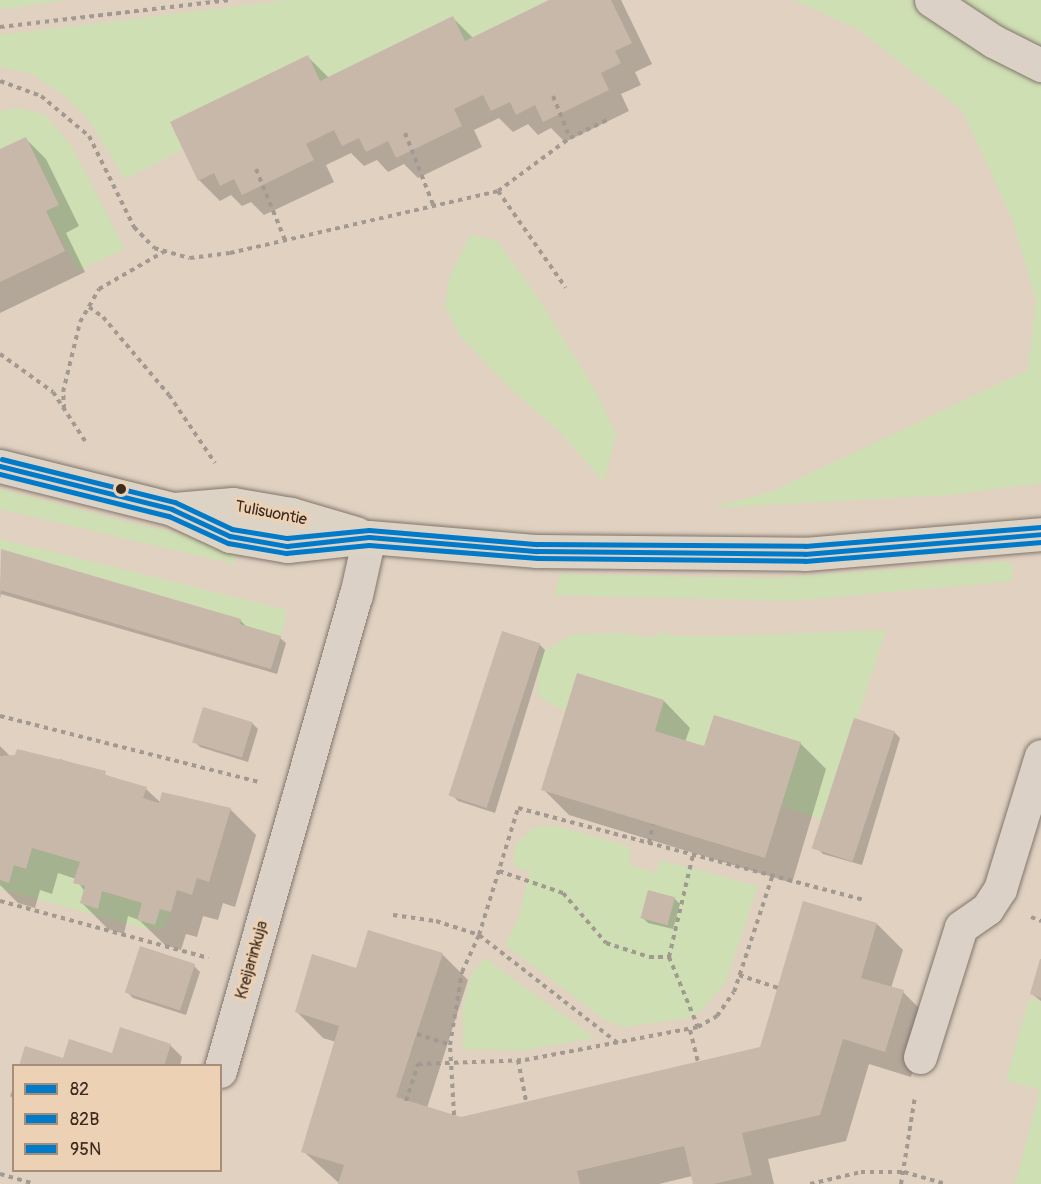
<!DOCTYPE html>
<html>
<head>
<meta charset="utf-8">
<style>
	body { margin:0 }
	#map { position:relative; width:1041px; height:1184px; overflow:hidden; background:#e0d1c1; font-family:Pangolin,sans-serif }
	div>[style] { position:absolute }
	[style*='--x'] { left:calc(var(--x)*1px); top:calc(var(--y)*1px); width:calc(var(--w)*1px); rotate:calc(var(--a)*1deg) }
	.green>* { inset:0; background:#cedfb3 }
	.shadow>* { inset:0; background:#0003 }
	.building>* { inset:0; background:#c7b8aa; transform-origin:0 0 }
	.path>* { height:4px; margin-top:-2px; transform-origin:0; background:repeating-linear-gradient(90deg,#a29990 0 4.5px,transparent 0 9px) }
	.roads { filter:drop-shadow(0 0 2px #80766c) drop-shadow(0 0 2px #80766c) }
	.minor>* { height:33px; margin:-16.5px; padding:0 16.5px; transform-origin:16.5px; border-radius:16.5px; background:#dbd1c6 }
	.major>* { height:33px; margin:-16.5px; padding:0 16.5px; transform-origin:16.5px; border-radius:16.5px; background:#ddd3c5 }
	.bus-1>* { height:4.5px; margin:-2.25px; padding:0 2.25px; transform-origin:2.25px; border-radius:2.25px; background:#007ac9 }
	.bus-2>* { height:4.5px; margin:-2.25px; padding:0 2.25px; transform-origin:2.25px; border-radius:2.25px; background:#007ac9 }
	.bus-3>* { height:4.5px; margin:-2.25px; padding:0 2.25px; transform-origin:2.25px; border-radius:2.25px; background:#007ac9 }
	.dots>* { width:16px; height:16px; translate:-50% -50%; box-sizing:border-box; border:3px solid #edd1b4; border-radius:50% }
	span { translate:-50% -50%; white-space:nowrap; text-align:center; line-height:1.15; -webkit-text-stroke:6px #edd1b4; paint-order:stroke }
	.street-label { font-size:16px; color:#3b2a1e }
	.legend { position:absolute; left:12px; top:1064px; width:210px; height:108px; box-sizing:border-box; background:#edd1b4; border:2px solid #a68e78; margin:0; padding:8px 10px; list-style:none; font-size:18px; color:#3b2a1e }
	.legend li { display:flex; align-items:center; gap:12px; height:30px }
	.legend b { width:30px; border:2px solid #a68e78 }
</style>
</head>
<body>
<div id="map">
	<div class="green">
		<i style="clip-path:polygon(0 0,70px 0,0 9px)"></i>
		<i style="clip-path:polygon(289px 0,549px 0,465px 41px,452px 16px,320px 81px,308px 55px,170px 122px,183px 149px,125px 179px,88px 119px,66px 97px,32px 74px,0 67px,0 35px)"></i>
		<i style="clip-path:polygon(793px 0,1041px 0,1041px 483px,948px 495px,710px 508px,773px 491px,1028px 370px,1036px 301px,1013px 221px,962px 110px,856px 28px)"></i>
		<i style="clip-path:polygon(20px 108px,45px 115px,71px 145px,125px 249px,78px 270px,46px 211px,59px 205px,26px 137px,0 149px,0 111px)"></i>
		<i style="clip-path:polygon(470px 235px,496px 240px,533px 290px,594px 388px,616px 434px,604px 482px,560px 432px,514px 392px,459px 335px,445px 306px,449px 278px)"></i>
		<i style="clip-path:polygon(0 489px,132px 523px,239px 547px,234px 564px,0 509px)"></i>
		<i style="clip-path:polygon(0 539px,287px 610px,281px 636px,240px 624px,241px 619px,2px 549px,0 553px)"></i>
		<i style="clip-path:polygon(1008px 561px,1013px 568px,1012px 581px,790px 601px,555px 595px,560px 574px,770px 578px)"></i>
		<i style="clip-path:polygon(886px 630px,824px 820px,781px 806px,801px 742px,714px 715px,704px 746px,655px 731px,664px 700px,577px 673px,565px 712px,537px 695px,540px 654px,572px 634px,624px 633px,650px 638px,663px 632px,674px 636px,730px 636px)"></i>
		<i style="clip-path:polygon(554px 825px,627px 846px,631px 851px,629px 865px,656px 873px,660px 860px,758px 886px,725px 983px,703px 1009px,688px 1018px,624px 1027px,605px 1020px,505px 945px,518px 920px,530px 871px,517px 868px,513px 861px,516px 844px,533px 828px)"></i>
		<i style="clip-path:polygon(32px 848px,80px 862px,73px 882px,85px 886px,80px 903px,97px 908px,102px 891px,142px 903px,155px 925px,160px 909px,171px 912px,163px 929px,142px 928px,0 889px,0 880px,9px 882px,14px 865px,26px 869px)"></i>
		<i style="clip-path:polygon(485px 958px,595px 1038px,525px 1050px,463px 1049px,463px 1009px,471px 975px)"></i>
		<i style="clip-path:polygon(1029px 999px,1041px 1002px,1041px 1184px,1015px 1184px,1040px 1090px,1006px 1080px)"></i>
	</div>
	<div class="shadow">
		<i style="clip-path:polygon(552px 0,621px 0,652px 64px,635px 72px,641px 85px,621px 94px,629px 111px,565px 142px,551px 128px,538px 135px,528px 124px,513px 132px,499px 118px,474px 130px,482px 147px,418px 178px,404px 164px,388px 172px,377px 160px,364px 166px,351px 153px,326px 165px,334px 182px,264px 215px,251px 202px,242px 206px,231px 195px,220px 201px,199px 180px,308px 57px,329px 78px,453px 18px,473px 38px)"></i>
		<i style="clip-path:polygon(25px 138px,46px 159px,79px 226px,66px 233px,85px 272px,0 313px,0 151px)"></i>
		<i style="clip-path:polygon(2px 551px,240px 620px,246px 626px,280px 638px,286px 643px,277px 674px,1px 594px,0 599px)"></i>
		<i style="clip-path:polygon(539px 644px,545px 650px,495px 813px,458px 801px,453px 796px)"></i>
		<i style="clip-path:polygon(664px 701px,690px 728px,685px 742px,705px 748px,800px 743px,826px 769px,792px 883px,569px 815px,543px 789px)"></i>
		<i style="clip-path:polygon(252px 723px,258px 729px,248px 762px,200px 747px,194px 741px)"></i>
		<i style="clip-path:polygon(894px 732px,900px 738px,862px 865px,823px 854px,817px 848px)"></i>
		<i style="clip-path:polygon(0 746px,11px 757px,59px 763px,60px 759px,146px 789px,161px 803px,230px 809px,256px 835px,235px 907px,223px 903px,218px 920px,203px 916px,197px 937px,186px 934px,181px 950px,165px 945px,139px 920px,128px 916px,124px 934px,108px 929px,82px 903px,85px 892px,76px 879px,58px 873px,52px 894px,40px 890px,35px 908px,18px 903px,0 885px)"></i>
		<i style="clip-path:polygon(674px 898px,680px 904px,673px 929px,648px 923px,643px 918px)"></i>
		<i style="clip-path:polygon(877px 924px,903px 950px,891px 988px,903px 992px,929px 1018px,911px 1077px,869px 1064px,846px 1141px,768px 1159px,774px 1184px,694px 1184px,692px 1176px,659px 1184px,340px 1184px,303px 1151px,336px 1042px,323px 1038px,297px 1012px,358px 969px,442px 954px,468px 980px,427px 1108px,461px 1119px,761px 1048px)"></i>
		<i style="clip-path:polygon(1041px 963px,1041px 1001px,1032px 994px)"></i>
		<i style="clip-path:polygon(194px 966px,200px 972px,186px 1015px,133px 998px,127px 992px)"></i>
		<i style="clip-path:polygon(170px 1045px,182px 1057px,180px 1066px,20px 1066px)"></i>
		<i style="clip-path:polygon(14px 1086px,14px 1099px,10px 1096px)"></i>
	</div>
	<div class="building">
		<i style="clip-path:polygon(549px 0,611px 0,632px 43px,615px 51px,621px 63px,601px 73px,609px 90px,543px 122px,535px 105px,516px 115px,510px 102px,491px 111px,483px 95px,454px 109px,462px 126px,396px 158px,388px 141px,366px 152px,359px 138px,342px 146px,334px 130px,306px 144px,314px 160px,242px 195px,234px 179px,220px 186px,214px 173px,198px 181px,170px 122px,308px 55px,320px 81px,453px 16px,465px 41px)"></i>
		<i style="clip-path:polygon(26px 137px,59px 205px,46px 211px,65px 251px,0 282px,0 149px)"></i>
		<i style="clip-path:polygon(1px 549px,241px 619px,240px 624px,281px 636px,271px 669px,0 590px)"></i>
		<i style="left:502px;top:631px;width:40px;height:173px;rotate:18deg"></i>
		<i style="clip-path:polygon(577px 673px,664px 700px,655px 731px,704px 746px,714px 715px,801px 742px,765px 858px,541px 790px)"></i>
		<i style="left:203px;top:707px;width:52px;height:37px;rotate:17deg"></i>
		<i style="left:854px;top:718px;width:43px;height:137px;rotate:18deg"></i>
		<i style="clip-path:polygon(17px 749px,106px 771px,105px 775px,147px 787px,143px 798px,159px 803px,162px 792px,231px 808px,209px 882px,197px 878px,192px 895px,177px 890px,171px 912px,160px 909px,155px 925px,137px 920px,142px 903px,102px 891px,98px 909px,80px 903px,85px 886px,73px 883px,80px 862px,32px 848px,26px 869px,14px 865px,9px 883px,0 880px,0 756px,15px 755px)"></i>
		<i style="left:648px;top:890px;width:28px;height:29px;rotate:15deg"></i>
		<i style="clip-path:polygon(803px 901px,877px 923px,861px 978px,904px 990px,885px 1052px,843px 1039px,820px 1115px,742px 1133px,752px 1175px,714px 1184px,693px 1184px,684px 1146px,577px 1171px,580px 1184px,338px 1184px,344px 1165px,301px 1152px,339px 1026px,295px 1012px,312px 954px,356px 968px,368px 930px,443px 953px,396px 1097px,461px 1117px,760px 1047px)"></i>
		<i style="left:140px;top:946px;width:58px;height:49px;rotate:18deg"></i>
		<i style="clip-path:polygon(1040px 959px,1041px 959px,1041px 998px,1030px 994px)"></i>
		<i style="clip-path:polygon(120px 1027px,171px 1044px,164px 1066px,19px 1066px,25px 1046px,63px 1058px,69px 1039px,112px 1053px)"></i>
	</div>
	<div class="path">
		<i style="--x:0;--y:27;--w:232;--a:-6.7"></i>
		<i style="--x:0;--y:81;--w:44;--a:20.1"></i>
		<i style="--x:41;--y:96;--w:62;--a:39.8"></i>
		<i style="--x:89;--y:136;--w:102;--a:63.7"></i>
		<i style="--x:134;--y:227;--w:29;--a:46"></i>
		<i style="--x:154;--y:248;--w:37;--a:16"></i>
		<i style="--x:190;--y:258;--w:40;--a:-7.1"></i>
		<i style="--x:230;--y:253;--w:275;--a:-13"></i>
		<i style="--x:498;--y:191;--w:89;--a:-36.4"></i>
		<i style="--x:570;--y:138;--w:43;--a:-26"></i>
		<i style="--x:553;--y:96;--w:45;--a:68"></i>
		<i style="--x:405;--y:133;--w:79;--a:68.6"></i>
		<i style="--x:256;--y:169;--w:77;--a:67.8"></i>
		<i style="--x:498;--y:191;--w:118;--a:55"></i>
		<i style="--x:89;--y:307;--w:17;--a:36"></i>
		<i style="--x:103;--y:317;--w:102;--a:49.8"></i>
		<i style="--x:169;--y:395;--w:82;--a:55.9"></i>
		<i style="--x:0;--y:354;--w:65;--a:35.6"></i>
		<i style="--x:53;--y:392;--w:62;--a:56.8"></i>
		<i style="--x:64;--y:409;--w:17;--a:-93"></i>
		<i style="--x:63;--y:392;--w:72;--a:-76.3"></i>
		<i style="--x:80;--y:322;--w:38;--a:-60"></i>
		<i style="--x:99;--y:289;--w:76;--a:-29.9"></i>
		<i style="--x:0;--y:716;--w:267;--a:14.3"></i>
		<i style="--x:649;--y:843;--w:19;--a:-78"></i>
		<i style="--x:499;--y:871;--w:68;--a:19"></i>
		<i style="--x:563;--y:893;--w:66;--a:49.3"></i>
		<i style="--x:606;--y:943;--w:45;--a:18"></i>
		<i style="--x:649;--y:957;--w:20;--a:0"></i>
		<i style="--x:669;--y:957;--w:76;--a:67.5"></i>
		<i style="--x:0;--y:901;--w:216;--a:15.3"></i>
		<i style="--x:393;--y:915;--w:43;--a:7.9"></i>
		<i style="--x:436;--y:921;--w:45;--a:18"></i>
		<i style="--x:479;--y:935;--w:177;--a:37.9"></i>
		<i style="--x:1031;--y:917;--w:11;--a:22"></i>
		<i style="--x:669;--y:957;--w:105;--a:-76.8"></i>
		<i style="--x:739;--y:975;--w:41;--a:18.4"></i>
		<i style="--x:690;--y:1030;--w:32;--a:76"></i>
		<i style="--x:417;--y:1034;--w:35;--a:18"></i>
		<i style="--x:518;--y:1060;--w:42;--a:79"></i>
		<i style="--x:406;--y:1101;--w:39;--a:-72"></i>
		<i style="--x:418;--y:1064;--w:107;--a:-2.1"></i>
		<i style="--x:525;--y:1060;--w:176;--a:-10.8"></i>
		<i style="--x:698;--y:1027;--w:22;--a:-30"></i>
		<i style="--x:717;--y:1016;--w:29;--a:-55"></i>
		<i style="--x:734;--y:992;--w:121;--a:-71.7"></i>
		<i style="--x:454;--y:1115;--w:70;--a:-93.3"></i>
		<i style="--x:450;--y:1045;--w:74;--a:-80.7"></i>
		<i style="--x:462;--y:972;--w:41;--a:-65.3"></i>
		<i style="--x:479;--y:935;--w:133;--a:-72.9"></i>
		<i style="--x:518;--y:808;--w:358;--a:14.9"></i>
		<i style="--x:0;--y:1174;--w:35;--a:16"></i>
		<i style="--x:810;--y:1184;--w:52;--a:-13.2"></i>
		<i style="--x:861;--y:1172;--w:43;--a:0"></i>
		<i style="--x:904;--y:1172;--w:44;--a:15.9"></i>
		<i style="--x:901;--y:1184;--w:88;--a:-80.9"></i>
	</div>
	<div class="roads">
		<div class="minor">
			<i style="--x:931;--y:0;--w:74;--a:33.5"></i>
			<i style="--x:993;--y:41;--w:54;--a:26.6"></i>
			<i style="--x:920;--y:1057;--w:136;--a:-72.5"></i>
			<i style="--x:961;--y:927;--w:32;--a:-35"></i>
			<i style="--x:987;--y:909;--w:24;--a:-57"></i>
			<i style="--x:1000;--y:889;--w:139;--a:-72.9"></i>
			<i style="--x:220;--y:1071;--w:495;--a:-74.1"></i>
			<i style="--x:356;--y:595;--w:59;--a:-77.4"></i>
		</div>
		<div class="major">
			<i style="--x:0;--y:466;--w:177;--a:14"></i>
			<i style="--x:172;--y:509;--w:64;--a:25"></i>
			<i style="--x:230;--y:536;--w:58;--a:10"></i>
			<i style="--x:287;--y:546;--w:82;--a:-6.3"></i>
			<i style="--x:369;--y:537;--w:169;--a:4.8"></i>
			<i style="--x:537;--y:551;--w:268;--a:0.6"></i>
			<i style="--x:805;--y:554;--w:237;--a:-4.8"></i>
			<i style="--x:174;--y:509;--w:59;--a:-4.8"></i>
			<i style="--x:233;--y:504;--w:59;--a:9.8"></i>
			<i style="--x:291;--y:514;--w:68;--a:16.3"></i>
		</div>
	</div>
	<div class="bus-1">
		<i style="--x:0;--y:466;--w:177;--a:14"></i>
		<i style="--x:172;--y:509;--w:64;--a:25"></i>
		<i style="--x:230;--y:536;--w:58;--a:10"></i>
		<i style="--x:287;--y:546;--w:82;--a:-6.3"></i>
		<i style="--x:369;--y:537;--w:169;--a:4.8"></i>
		<i style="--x:537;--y:551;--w:268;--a:0.6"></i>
		<i style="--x:805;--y:554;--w:237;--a:-4.8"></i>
	</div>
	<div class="bus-2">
		<i style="--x:0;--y:474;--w:174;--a:14"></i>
		<i style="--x:169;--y:516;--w:65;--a:24.6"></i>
		<i style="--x:228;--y:543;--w:59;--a:9.8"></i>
		<i style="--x:286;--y:553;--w:83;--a:-5.5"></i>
		<i style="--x:369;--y:545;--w:169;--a:4.4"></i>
		<i style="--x:537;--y:558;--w:268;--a:0.6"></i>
		<i style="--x:805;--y:561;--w:237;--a:-4.6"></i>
	</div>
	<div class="bus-3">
		<i style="--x:2;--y:459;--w:178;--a:14"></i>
		<i style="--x:175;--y:502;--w:63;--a:25.3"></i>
		<i style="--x:232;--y:529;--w:56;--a:9.3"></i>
		<i style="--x:287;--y:538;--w:82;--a:-5.6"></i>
		<i style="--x:369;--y:530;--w:169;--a:4.8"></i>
		<i style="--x:537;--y:544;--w:268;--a:0.4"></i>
		<i style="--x:805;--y:546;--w:236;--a:-4.6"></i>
	</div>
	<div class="dots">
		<i style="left:121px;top:489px;background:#3b2a1e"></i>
	</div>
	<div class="street-label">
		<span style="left:271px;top:513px;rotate:11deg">Tulisuontie</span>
		<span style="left:252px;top:960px;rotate:-74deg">Kreijarinkuja</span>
	</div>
	<ul class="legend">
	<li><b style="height:8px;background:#007ac9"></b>82</li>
	<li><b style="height:8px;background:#007ac9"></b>82B</li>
	<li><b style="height:8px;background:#007ac9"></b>95N</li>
	</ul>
</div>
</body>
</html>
